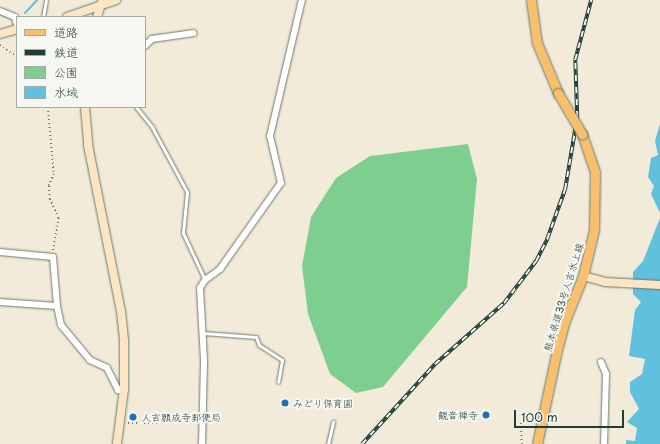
<!DOCTYPE html>
<html>
<head>
<meta charset="utf-8">
<style>
	body { margin:0 }
	#map { position:relative; width:660px; height:444px; overflow:hidden; background:#f3ebda; font-family:"Playpen Sans","Klee One",sans-serif }
	div>[style] { position:absolute }
	[style*='--x'] { left:calc(var(--x)*1px); top:calc(var(--y)*1px); width:calc(var(--w)*1px); rotate:calc(var(--a)*1deg) }
	.green>* { inset:0; background:#7ecf8f }
	.water>* { inset:0; background:#5fc1dd }
	.stream>* { height:2px; margin:-1px; padding:0 1px; transform-origin:1px; border-radius:1px; background:#5fc1dd }
	.path>* { height:1.5px; margin-top:-0.75px; transform-origin:0; background:repeating-linear-gradient(90deg,#697a6e 0 1px,transparent 0 4px) }
	.roads { filter:drop-shadow(0 0 1px #697a6e) drop-shadow(0 0 1px #697a6e) }
	.lane>* { height:3px; margin:-1.5px; padding:0 1.5px; transform-origin:1.5px; border-radius:1.5px; background:#fff }
	.street>* { height:6px; margin:-3px; padding:0 3px; transform-origin:3px; border-radius:3px; background:#fff }
	.secondary>* { height:8px; margin:-4px; padding:0 4px; transform-origin:4px; border-radius:4px; background:#fce5c4 }
	.primary>* { height:9px; margin:-4.5px; padding:0 4.5px; transform-origin:4.5px; border-radius:4.5px; background:#f8bf6c }
	.rail>* { height:3.5px; margin-top:-1.75px; transform-origin:0; background:repeating-linear-gradient(90deg,#f6f6f2 0 6px,#1f3d34 0 12px); box-sizing:border-box; border-block:1px solid #1f3d34 }
	.bridges { filter:drop-shadow(0 0 1px #697a6e) drop-shadow(0 0 1px #697a6e) }
	.primary-bridge>* { height:9px; margin:-4.5px; padding:0 4.5px; transform-origin:4.5px; border-radius:4.5px; background:#f8bf6c }
	.dots>* { width:11px; height:11px; translate:-50% -50%; box-sizing:border-box; border:2px solid #f6f6f2; border-radius:50% }
	span { translate:-50% -50%; white-space:nowrap; text-align:center; line-height:1.15; -webkit-text-stroke:4px #f6f6f2; paint-order:stroke }
	.street-label { font-size:10px; color:#1f3d34 }
	.poi-label { font-size:10px; color:#1f3d34 }
	.left { translate:0 -50%; text-align:left }
	.right { translate:-100% -50%; text-align:right }
	.legend { position:absolute; left:16px; top:16px; width:130px; height:92px; box-sizing:border-box; background:#f6f6f2; border:1px solid #a0aca6; margin:0; padding:5px 7px; list-style:none; font-size:12px; color:#1f3d34 }
	.legend li { display:flex; align-items:center; gap:8px; height:20px }
	.legend b { width:20px; border:1px solid #a0aca6 }
	.scale { position:absolute; left:514px; top:410px; width:110px; height:18px; box-sizing:border-box; border:2px solid #1f3d34; border-top:0; padding-left:5px; font-size:12px; line-height:14px; white-space:nowrap; color:#1f3d34; -webkit-text-stroke:3px #f6f6f2; paint-order:stroke }
</style>
</head>
<body>
<div id="map">
	<div class="green">
		<i style="clip-path:polygon(468px 144px,477px 179px,467px 287px,383px 387px,356px 393px,330px 374px,308px 314px,302px 266px,311px 217px,336px 178px,370px 156px)"></i>
	</div>
	<div class="water">
		<i style="clip-path:polygon(660px 124px,660px 213px,651px 194px,654px 186px,648px 177px,651px 158px,658px 155px,655px 141px)"></i>
		<i style="clip-path:polygon(660px 218px,660px 444px,626px 444px,626px 440px,635px 441px,637px 428px,627px 422px,639px 409px,630px 392px,630px 382px,642px 374px,645px 359px,629px 356px,635px 310px,641px 302px,633px 294px,633px 272px,643px 261px)"></i>
	</div>
	<div class="stream">
		<i style="--x:25;--y:13;--w:18;--a:-47"></i>
		<i style="--x:0;--y:14;--w:8;--a:23"></i>
	</div>
	<div class="path">
		<i style="--x:0;--y:45;--w:21;--a:35"></i>
		<i style="--x:48;--y:107;--w:67;--a:84.9"></i>
		<i style="--x:54;--y:174;--w:13;--a:113"></i>
		<i style="--x:49;--y:186;--w:13;--a:86"></i>
		<i style="--x:50;--y:199;--w:21;--a:65"></i>
		<i style="--x:59;--y:218;--w:34;--a:100"></i>
		<i style="--x:128;--y:423;--w:28;--a:0"></i>
		<i style="--x:156;--y:423;--w:42;--a:-12.4"></i>
		<i style="--x:521;--y:423;--w:21;--a:87"></i>
	</div>
	<div class="roads">
		<div class="lane">
			<i style="--x:43;--y:17;--w:17;--a:-80"></i>
			<i style="--x:136;--y:107;--w:26;--a:51"></i>
			<i style="--x:152;--y:127;--w:74;--a:61.7"></i>
			<i style="--x:187;--y:192;--w:41;--a:95.6"></i>
			<i style="--x:183;--y:233;--w:52;--a:64.9"></i>
			<i style="--x:203;--y:333;--w:53;--a:4.3"></i>
			<i style="--x:256;--y:337;--w:9;--a:69"></i>
			<i style="--x:259;--y:345;--w:27;--a:33"></i>
			<i style="--x:282;--y:360;--w:22;--a:100"></i>
			<i style="--x:328;--y:444;--w:23;--a:-77"></i>
		</div>
		<div class="street">
			<i style="--x:0;--y:11;--w:16;--a:22"></i>
			<i style="--x:15;--y:17;--w:8;--a:76"></i>
			<i style="--x:145;--y:46;--w:10;--a:-45"></i>
			<i style="--x:152;--y:39;--w:42;--a:-8.1"></i>
			<i style="--x:0;--y:252;--w:53;--a:5.4"></i>
			<i style="--x:53;--y:257;--w:49;--a:85.3"></i>
			<i style="--x:0;--y:302;--w:57;--a:4"></i>
			<i style="--x:57;--y:306;--w:19;--a:78"></i>
			<i style="--x:61;--y:325;--w:45;--a:50.4"></i>
			<i style="--x:90;--y:360;--w:19;--a:25"></i>
			<i style="--x:107;--y:368;--w:25;--a:63"></i>
			<i style="--x:118;--y:390;--w:6;--a:-9"></i>
			<i style="--x:601;--y:362;--w:13;--a:67"></i>
			<i style="--x:606;--y:374;--w:70;--a:91.6"></i>
			<i style="--x:202;--y:444;--w:84;--a:-88.6"></i>
			<i style="--x:204;--y:360;--w:72;--a:-93.2"></i>
			<i style="--x:200;--y:288;--w:9;--a:-58"></i>
			<i style="--x:205;--y:280;--w:19;--a:-36"></i>
			<i style="--x:220;--y:269;--w:105;--a:-54.7"></i>
			<i style="--x:281;--y:183;--w:48;--a:-103.2"></i>
			<i style="--x:270;--y:136;--w:140;--a:-76.8"></i>
		</div>
		<div class="secondary">
			<i style="--x:67;--y:17;--w:52;--a:-19.1"></i>
			<i style="--x:97;--y:17;--w:14;--a:-73"></i>
			<i style="--x:0;--y:34;--w:18;--a:-16"></i>
			<i style="--x:85;--y:107;--w:38;--a:85"></i>
			<i style="--x:88;--y:145;--w:169;--a:78.8"></i>
			<i style="--x:121;--y:311;--w:30;--a:84"></i>
			<i style="--x:124;--y:341;--w:48;--a:90"></i>
			<i style="--x:124;--y:389;--w:55;--a:97.3"></i>
			<i style="--x:583;--y:276;--w:23;--a:15"></i>
			<i style="--x:605;--y:282;--w:55;--a:3.1"></i>
		</div>
		<div class="primary">
			<i style="--x:531;--y:0;--w:43;--a:82.1"></i>
			<i style="--x:537;--y:43;--w:54;--a:67.2"></i>
			<i style="--x:537;--y:444;--w:96;--a:-78"></i>
			<i style="--x:557;--y:350;--w:28;--a:-75"></i>
			<i style="--x:564;--y:323;--w:51;--a:-68"></i>
			<i style="--x:583;--y:276;--w:47;--a:-76.6"></i>
			<i style="--x:594;--y:230;--w:58;--a:-89"></i>
			<i style="--x:595;--y:172;--w:40;--a:-108.9"></i>
		</div>
	</div>
	<div class="rail">
		<i style="--x:362;--y:444;--w:108;--a:-47.6"></i>
		<i style="--x:435;--y:364;--w:92;--a:-41.5"></i>
		<i style="--x:504;--y:303;--w:53;--a:-52.7"></i>
		<i style="--x:536;--y:261;--w:25;--a:-63"></i>
		<i style="--x:547;--y:239;--w:53;--a:-70.2"></i>
		<i style="--x:565;--y:189;--w:73;--a:-80.5"></i>
		<i style="--x:577;--y:117;--w:57;--a:-92"></i>
		<i style="--x:575;--y:60;--w:62;--a:-75.1"></i>
	</div>
	<div class="bridges">
		<div class="primary-bridge">
			<i style="--x:558;--y:93;--w:48;--a:59.7"></i>
		</div>
	</div>
	<div class="dots">
		<i style="left:285px;top:403px;background:#1f6fb2"></i>
		<i style="left:486px;top:415px;background:#1f6fb2"></i>
		<i style="left:133px;top:417px;background:#1f6fb2"></i>
	</div>
	<div class="street-label">
		<span style="left:563px;top:297px;rotate:-73deg">熊本県道33号人吉水上線</span>
	</div>
	<div class="poi-label">
		<span class="left" style="left:293px;top:403px">みどり保育園</span>
		<span class="right" style="left:478px;top:415px">観音禅寺</span>
		<span class="left" style="left:141px;top:417px">人吉願成寺郵便局</span>
	</div>
	<ul class="legend">
	<li><b style="height:5px;background:#f8bf6c"></b>道路</li>
	<li><b style="height:5px;background:#1f3d34"></b>鉄道</li>
	<li><b style="height:11px;background:#7ecf8f"></b>公園</li>
	<li><b style="height:11px;background:#5fc1dd"></b>水域</li>
	</ul>
	<div class="scale">100 m</div>
</div>
</body>
</html>
